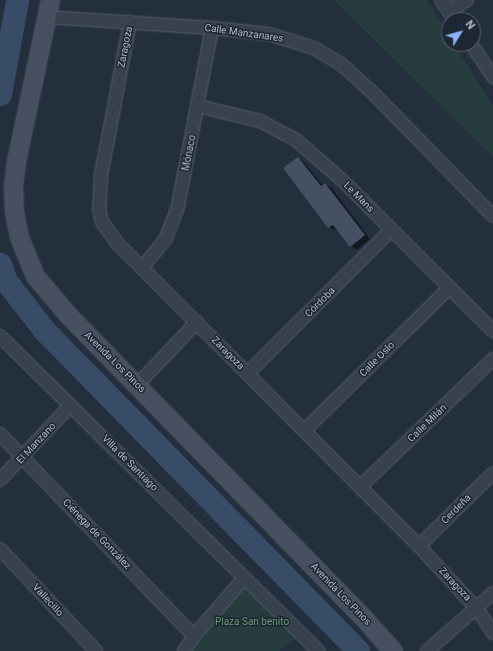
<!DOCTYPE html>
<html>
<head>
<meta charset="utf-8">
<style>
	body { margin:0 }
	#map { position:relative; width:493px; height:651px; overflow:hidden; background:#242f3e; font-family:Roboto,sans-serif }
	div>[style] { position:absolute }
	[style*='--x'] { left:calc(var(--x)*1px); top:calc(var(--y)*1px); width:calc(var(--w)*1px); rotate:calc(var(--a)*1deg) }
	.green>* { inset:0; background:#263c3f }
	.shadow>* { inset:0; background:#0007 }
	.river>* { height:23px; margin:-11.5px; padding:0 11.5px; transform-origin:11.5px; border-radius:11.5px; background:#394c67 }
	.building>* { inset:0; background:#455162 }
	.roads { filter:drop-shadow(0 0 1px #565f6c) drop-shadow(0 0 1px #565f6c) }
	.street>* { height:12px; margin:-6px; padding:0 6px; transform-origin:6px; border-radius:6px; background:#38414e }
	.secondary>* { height:17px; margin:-8.5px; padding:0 8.5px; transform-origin:8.5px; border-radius:8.5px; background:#465061 }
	span { translate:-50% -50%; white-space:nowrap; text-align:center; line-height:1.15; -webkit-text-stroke:3px #1d2633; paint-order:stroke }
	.street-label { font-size:10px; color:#b4bcc9 }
	.park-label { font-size:10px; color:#6b9a76 }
	.north { position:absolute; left:441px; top:12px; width:40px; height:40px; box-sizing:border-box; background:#1d2633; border:1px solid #59626f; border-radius:50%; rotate:53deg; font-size:11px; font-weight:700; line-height:16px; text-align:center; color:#b4bcc9 }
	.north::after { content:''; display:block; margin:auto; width:14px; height:18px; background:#8ab4f8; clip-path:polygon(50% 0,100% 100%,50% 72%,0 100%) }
</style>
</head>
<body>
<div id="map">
	<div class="green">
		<i style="clip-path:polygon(334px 0,427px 0,449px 36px,449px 44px,454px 44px,493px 106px,493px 157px)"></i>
		<i style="clip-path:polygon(250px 580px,305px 632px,279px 651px,191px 651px)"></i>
	</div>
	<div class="shadow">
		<i style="clip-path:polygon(298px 158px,304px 162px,323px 186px,325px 184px,331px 187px,370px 239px,357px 250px,351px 246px,338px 229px,335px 230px,329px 227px)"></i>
	</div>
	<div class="river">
		<i style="--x:0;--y:94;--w:96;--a:-79.7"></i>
		<i style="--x:0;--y:264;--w:18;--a:71"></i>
		<i style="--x:6;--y:281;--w:62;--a:52.2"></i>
		<i style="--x:44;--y:330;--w:449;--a:45.6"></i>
	</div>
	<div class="building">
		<i style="clip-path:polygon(298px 157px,321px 186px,325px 183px,365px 235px,350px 247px,333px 225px,328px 228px,283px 168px)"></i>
	</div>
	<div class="roads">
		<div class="street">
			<i style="--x:441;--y:0;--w:24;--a:55"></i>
			<i style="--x:449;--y:11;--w:21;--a:-31"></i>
			<i style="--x:46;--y:17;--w:166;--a:3.8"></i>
			<i style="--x:212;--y:28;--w:57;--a:6"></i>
			<i style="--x:269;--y:34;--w:47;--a:17.3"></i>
			<i style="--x:314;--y:48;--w:31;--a:31"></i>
			<i style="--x:341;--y:64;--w:43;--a:42.2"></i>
			<i style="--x:373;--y:93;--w:172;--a:45.7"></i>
			<i style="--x:130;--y:22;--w:156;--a:100.7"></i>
			<i style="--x:101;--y:175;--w:34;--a:93"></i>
			<i style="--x:99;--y:209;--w:13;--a:77"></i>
			<i style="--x:102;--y:222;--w:26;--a:54"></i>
			<i style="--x:117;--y:243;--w:35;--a:45"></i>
			<i style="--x:142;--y:268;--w:392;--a:45.1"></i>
			<i style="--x:419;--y:546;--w:86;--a:47.4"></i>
			<i style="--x:477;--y:609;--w:29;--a:56"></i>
			<i style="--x:471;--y:44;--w:40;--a:56"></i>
			<i style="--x:198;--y:106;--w:64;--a:13.6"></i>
			<i style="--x:260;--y:121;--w:41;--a:27.8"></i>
			<i style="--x:296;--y:140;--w:61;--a:41"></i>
			<i style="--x:342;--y:180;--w:214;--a:45"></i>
			<i style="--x:142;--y:268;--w:38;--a:-51"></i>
			<i style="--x:166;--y:238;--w:34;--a:-69"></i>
			<i style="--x:178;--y:206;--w:181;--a:-79.2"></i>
			<i style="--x:0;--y:336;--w:448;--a:44.7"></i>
			<i style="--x:248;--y:373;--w:202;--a:-45"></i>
			<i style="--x:137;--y:385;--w:87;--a:-46.4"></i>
			<i style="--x:305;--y:430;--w:202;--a:-44.6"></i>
			<i style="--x:0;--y:434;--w:280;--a:46.2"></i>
			<i style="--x:0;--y:480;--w:103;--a:-46.6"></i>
			<i style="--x:361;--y:486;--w:183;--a:-43.9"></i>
			<i style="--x:419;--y:546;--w:104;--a:-44.6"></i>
			<i style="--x:0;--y:549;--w:140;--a:46.7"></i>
			<i style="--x:184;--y:651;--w:18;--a:-56"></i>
			<i style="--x:194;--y:636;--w:77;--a:-49.2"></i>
			<i style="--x:427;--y:651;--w:88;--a:-41.3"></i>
		</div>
		<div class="secondary">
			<i style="--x:50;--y:0;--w:166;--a:101.9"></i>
			<i style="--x:16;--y:162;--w:23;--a:97"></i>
			<i style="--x:13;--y:185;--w:26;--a:88"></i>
			<i style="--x:14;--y:211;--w:26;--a:79"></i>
			<i style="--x:19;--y:237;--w:42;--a:67.7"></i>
			<i style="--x:35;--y:276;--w:52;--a:49.6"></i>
			<i style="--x:69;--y:316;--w:418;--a:45.7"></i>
			<i style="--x:361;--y:615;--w:48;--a:48.4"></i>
		</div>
	</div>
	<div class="street-label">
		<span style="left:244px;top:33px;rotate:8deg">Calle Manzanares</span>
		<span style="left:125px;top:47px;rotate:-79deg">Zaragoza</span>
		<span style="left:189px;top:153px;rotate:-79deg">Mónaco</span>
		<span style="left:359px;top:197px;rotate:45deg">Le Mans</span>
		<span style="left:320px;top:302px;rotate:-45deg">Córdoba</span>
		<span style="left:228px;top:353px;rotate:45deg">Zaragoza</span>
		<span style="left:377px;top:359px;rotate:-45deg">Calle Oslo</span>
		<span style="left:115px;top:362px;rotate:45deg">Avenida Los Pinos</span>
		<span style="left:427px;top:423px;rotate:-44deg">Calle Milán</span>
		<span style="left:36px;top:443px;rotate:-47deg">El Manzano</span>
		<span style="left:130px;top:463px;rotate:45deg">Villa de Santiago</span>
		<span style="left:456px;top:509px;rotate:-45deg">Cerdeña</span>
		<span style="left:97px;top:534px;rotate:46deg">Ciénega de González</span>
		<span style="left:455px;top:584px;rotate:47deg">Zaragoza</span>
		<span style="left:341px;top:594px;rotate:46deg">Avenida Los Pinos</span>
		<span style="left:48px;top:600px;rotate:47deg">Vallecillo</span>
	</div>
	<div class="park-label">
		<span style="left:252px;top:622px">Plaza San benito</span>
	</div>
	<div class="north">N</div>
</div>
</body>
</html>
